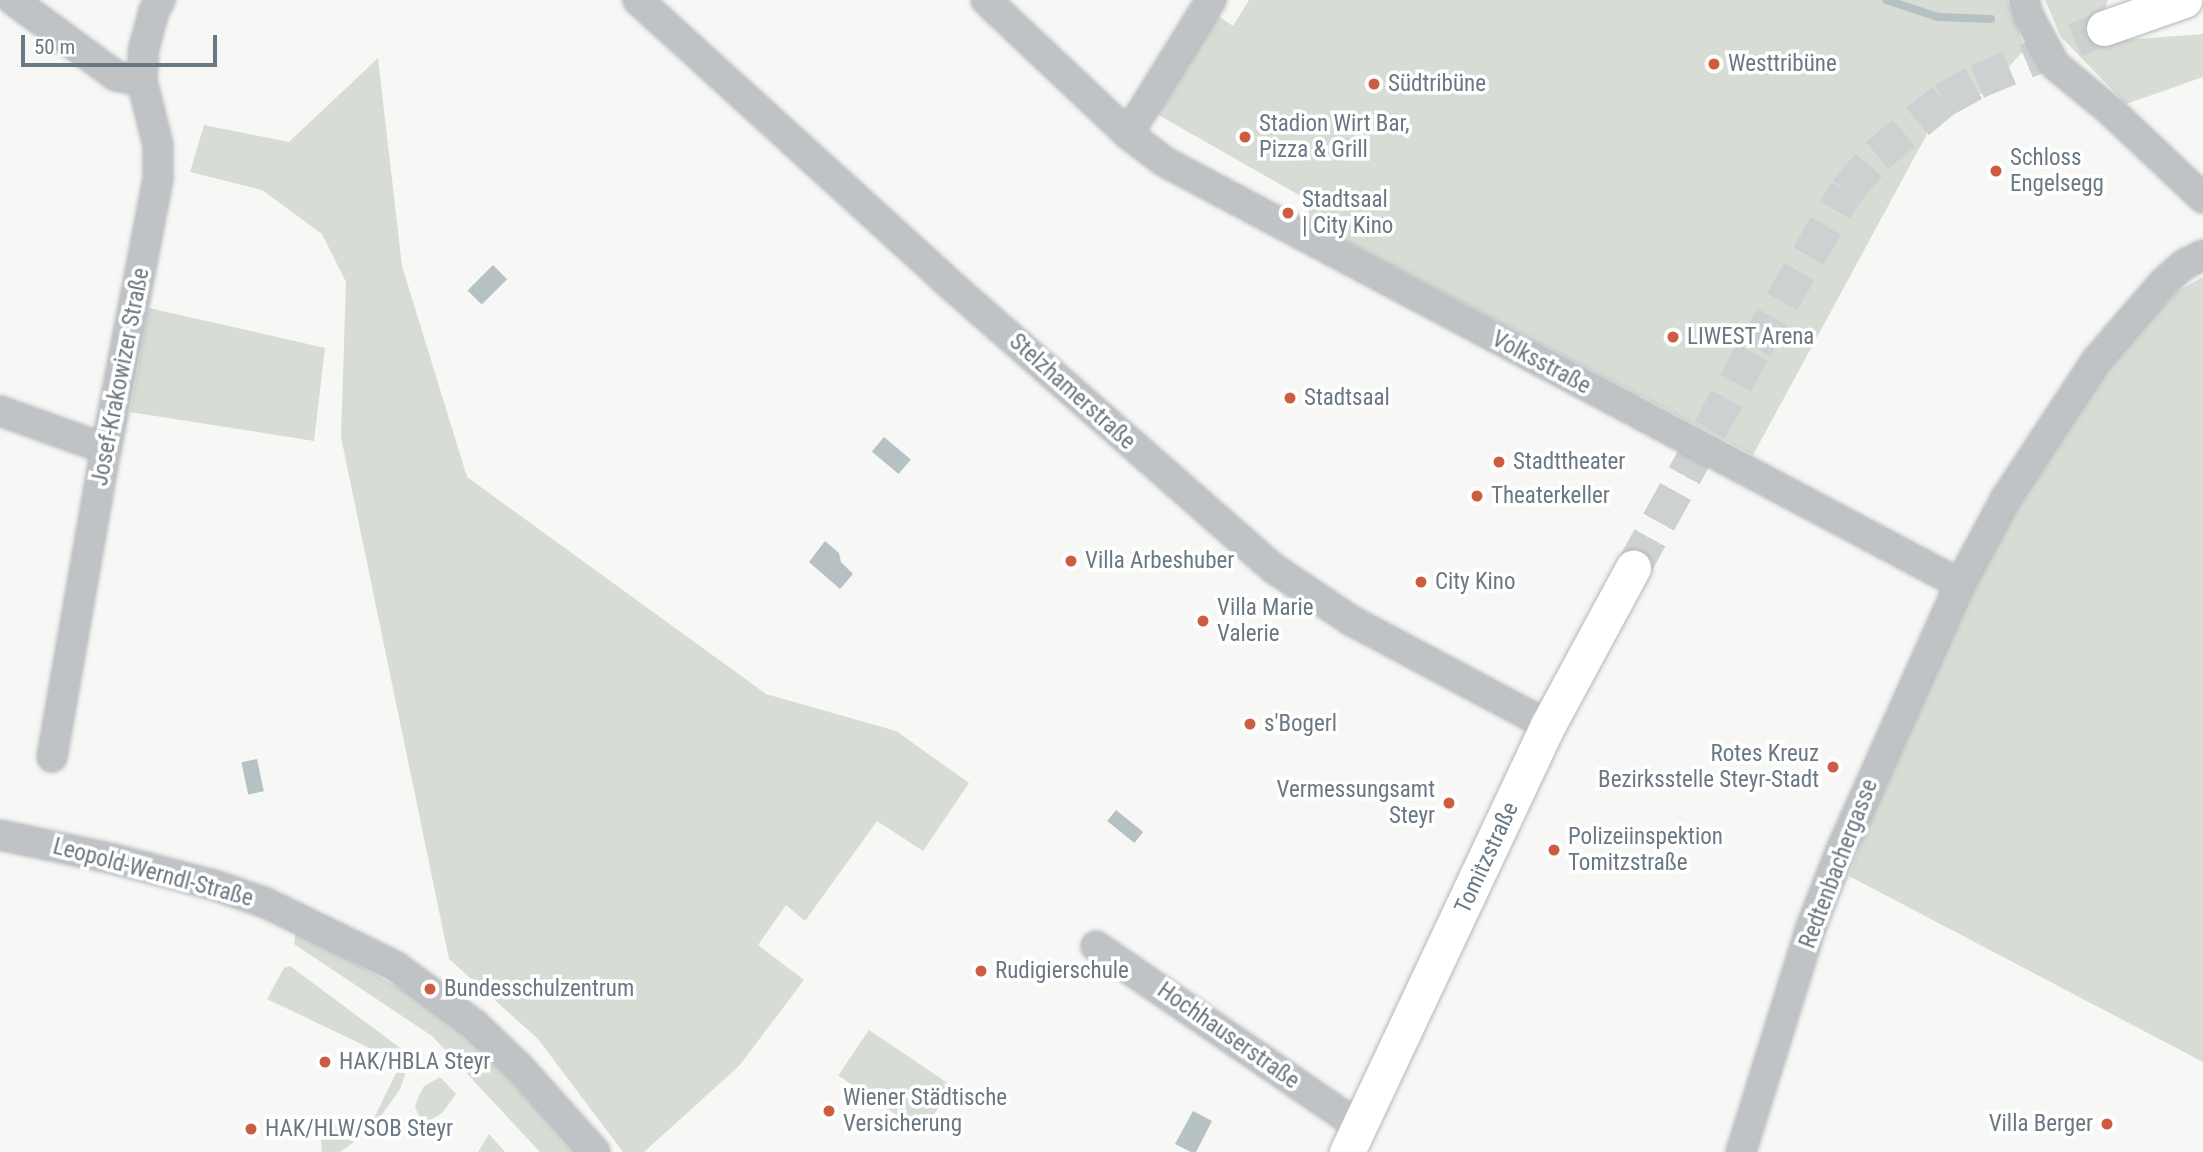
<!DOCTYPE html>
<html>
<head>
<meta charset="utf-8">
<style>
	body { margin:0 }
	#map { position:relative; width:2203px; height:1152px; overflow:hidden; background:#f7f7f5; font-family:"Roboto Condensed",sans-serif }
	div>[style] { position:absolute }
	[style*='--x'] { left:calc(var(--x)*1px); top:calc(var(--y)*1px); width:calc(var(--w)*1px); rotate:calc(var(--a)*1deg) }
	.green>* { inset:0; background:#d7dcd5; transform-origin:0 0 }
	.water>* { inset:0; background:#b6c1c4; transform-origin:0 0 }
	.stream>* { height:8px; margin:-4px; padding:0 4px; transform-origin:4px; border-radius:4px; background:#b6c1c4 }
	.major-tunnel>* { height:35px; margin-top:-17.5px; transform-origin:0; background:repeating-linear-gradient(90deg,#cdd1d2 0 35px,transparent 0 53px) }
	.roads { filter:drop-shadow(0 0 2px #b3b7ba) drop-shadow(0 0 2px #b3b7ba) }
	.minor>* { height:28px; margin:-14px; padding:0 14px; transform-origin:14px; border-radius:14px; background:#bfc3c6 }
	.major>* { height:35px; margin:-17.5px; padding:0 17.5px; transform-origin:17.5px; border-radius:17.5px; background:#fff }
	.dots>* { width:19px; height:19px; translate:-50% -50%; box-sizing:border-box; border:4px solid #fff; border-radius:50% }
	span { translate:-50% -50%; white-space:nowrap; text-align:center; line-height:1.15; -webkit-text-stroke:7px #fff; paint-order:stroke }
	.poi-label { font-size:23px; color:#6a7882 }
	.left { translate:0 -50%; text-align:left }
	.right { translate:-100% -50%; text-align:right }
	.street-label { font-size:23px; color:#6a7882 }
	.scale { position:absolute; left:21px; top:35px; width:196px; height:32px; box-sizing:border-box; border:4px solid #6a7882; border-top:0; padding-left:9px; font-size:21px; line-height:24px; white-space:nowrap; color:#6a7882; -webkit-text-stroke:5px #fff; paint-order:stroke }
</style>
</head>
<body>
<div id="map">
	<div class="green">
		<i style="clip-path:polygon(1249px 0,2007px 0,2025px 49px,1986px 92px,1939px 112px,1753px 455px,1304px 219px,1313px 203px,1155px 113px,1215px 14px,1233px 26px)"></i>
		<i style="clip-path:polygon(2045px 0,2108px 0,2104px 10px,2096px 14px,2110px 41px,2203px 34px,2203px 77px,2126px 104px,2061px 37px)"></i>
		<i style="clip-path:polygon(378px 58px,402px 266px,467px 477px,766px 694px,896px 731px,969px 783px,923px 851px,877px 821px,805px 921px,786px 905px,758px 945px,804px 980px,739px 1066px,644px 1152px,623px 1152px,538px 1039px,449px 959px,341px 437px,346px 282px,322px 234px,262px 190px,190px 172px,204px 125px,289px 142px)"></i>
		<i style="clip-path:polygon(2203px 277px,2203px 1062px,1849px 876px,1889px 769px,1978px 564px,2093px 379px,2176px 292px)"></i>
		<i style="clip-path:polygon(149px 308px,325px 348px,314px 441px,130px 412px)"></i>
		<i style="clip-path:polygon(296px 930px,422px 1001px,482px 1049px,577px 1152px,540px 1152px,432px 1036px,294px 944px)"></i>
		<i style="clip-path:polygon(290px 966px,399px 1047px,405px 1075px,400px 1089px,381px 1116px,374px 1118px,401px 1063px,267px 999px,284px 968px)"></i>
		<i style="left:869px;top:1030px;width:101px;height:55px;rotate:34deg"></i>
		<i style="clip-path:polygon(440px 1077px,456px 1094px,442px 1113px,429px 1121px,421px 1120px,415px 1107px,418px 1098px,424px 1086px)"></i>
		<i style="clip-path:polygon(347px 1119px,358px 1125px,359px 1132px,354px 1142px,340px 1152px,322px 1152px,321px 1139px,328px 1128px)"></i>
		<i style="clip-path:polygon(489px 1134px,505px 1152px,478px 1152px)"></i>
	</div>
	<div class="water">
		<i style="left:493px;top:265px;width:20px;height:36px;rotate:45deg"></i>
		<i style="left:884px;top:437px;width:35px;height:19px;rotate:40deg"></i>
		<i style="clip-path:polygon(825px 541px,839px 553px,841px 562px,853px 574px,840px 589px,809px 562px)"></i>
		<i style="left:257px;top:759px;width:33px;height:16px;rotate:78deg"></i>
		<i style="left:1116px;top:810px;width:35px;height:14px;rotate:39deg"></i>
		<i style="clip-path:polygon(1193px 1111px,1212px 1121px,1196px 1152px,1191px 1152px,1175px 1144px)"></i>
	</div>
	<div class="stream">
		<i style="--x:1886;--y:0;--w:55;--a:18.1"></i>
		<i style="--x:1938;--y:17;--w:53;--a:2.2"></i>
	</div>
	<div class="major-tunnel">
		<i style="--x:1633;--y:568;--w:252;--a:-61.1"></i>
		<i style="--x:1755;--y:347;--w:181;--a:-59.7"></i>
		<i style="--x:1846;--y:191;--w:48;--a:-49.3"></i>
		<i style="--x:1877;--y:155;--w:86;--a:-39.8"></i>
		<i style="--x:1943;--y:100;--w:39;--a:-29"></i>
		<i style="--x:1977;--y:81;--w:138;--a:-22.7"></i>
	</div>
	<div class="roads">
		<div class="minor">
			<i style="--x:13;--y:0;--w:128;--a:36.4"></i>
			<i style="--x:116;--y:76;--w:26;--a:11"></i>
			<i style="--x:638;--y:0;--w:413;--a:42.3"></i>
			<i style="--x:943;--y:278;--w:439;--a:41.3"></i>
			<i style="--x:1273;--y:568;--w:95;--a:33.9"></i>
			<i style="--x:1352;--y:621;--w:222;--a:28"></i>
			<i style="--x:986;--y:0;--w:195;--a:43.3"></i>
			<i style="--x:1128;--y:134;--w:46;--a:37.1"></i>
			<i style="--x:1165;--y:162;--w:900;--a:27.96"></i>
			<i style="--x:2024;--y:0;--w:18;--a:74"></i>
			<i style="--x:2029;--y:17;--w:55;--a:61.6"></i>
			<i style="--x:2055;--y:65;--w:75;--a:39.6"></i>
			<i style="--x:2113;--y:113;--w:124;--a:43.4"></i>
			<i style="--x:1128;--y:134;--w:158;--a:-58.2"></i>
			<i style="--x:0;--y:411;--w:113;--a:19.7"></i>
			<i style="--x:52;--y:757;--w:313;--a:-80.1"></i>
			<i style="--x:106;--y:449;--w:276;--a:-79.1"></i>
			<i style="--x:158;--y:178;--w:33;--a:-90"></i>
			<i style="--x:158;--y:145;--w:66;--a:-104"></i>
			<i style="--x:142;--y:81;--w:33;--a:-87"></i>
			<i style="--x:144;--y:48;--w:38;--a:-75"></i>
			<i style="--x:154;--y:11;--w:13;--a:-61"></i>
			<i style="--x:0;--y:835;--w:116;--a:11.9"></i>
			<i style="--x:114;--y:859;--w:103;--a:14.6"></i>
			<i style="--x:214;--y:885;--w:55;--a:19.1"></i>
			<i style="--x:266;--y:903;--w:144;--a:26"></i>
			<i style="--x:395;--y:966;--w:98;--a:36.3"></i>
			<i style="--x:474;--y:1024;--w:62;--a:43.7"></i>
			<i style="--x:519;--y:1067;--w:114;--a:48.2"></i>
			<i style="--x:1096;--y:946;--w:320;--a:34.4"></i>
			<i style="--x:1741;--y:1152;--w:236;--a:-72.7"></i>
			<i style="--x:1811;--y:927;--w:83;--a:-68.7"></i>
			<i style="--x:1841;--y:850;--w:291;--a:-65.9"></i>
			<i style="--x:1960;--y:584;--w:98;--a:-61.9"></i>
			<i style="--x:2006;--y:498;--w:164;--a:-56.7"></i>
			<i style="--x:2096;--y:361;--w:104;--a:-49.3"></i>
			<i style="--x:2164;--y:282;--w:28;--a:-41"></i>
			<i style="--x:2185;--y:264;--w:20;--a:-27"></i>
		</div>
		<div class="major">
			<i style="--x:2104;--y:28;--w:85;--a:-19.3"></i>
			<i style="--x:1347;--y:1152;--w:472;--a:-64.8"></i>
			<i style="--x:1548;--y:725;--w:179;--a:-61.6"></i>
		</div>
	</div>
	<div class="dots">
		<i style="left:1714px;top:64px;background:#cc5d40"></i>
		<i style="left:1374px;top:84px;background:#cc5d40"></i>
		<i style="left:1245px;top:137px;background:#cc5d40"></i>
		<i style="left:1996px;top:171px;background:#cc5d40"></i>
		<i style="left:1288px;top:213px;background:#cc5d40"></i>
		<i style="left:1673px;top:337px;background:#cc5d40"></i>
		<i style="left:1290px;top:398px;background:#cc5d40"></i>
		<i style="left:1499px;top:462px;background:#cc5d40"></i>
		<i style="left:1477px;top:496px;background:#cc5d40"></i>
		<i style="left:1071px;top:561px;background:#cc5d40"></i>
		<i style="left:1421px;top:582px;background:#cc5d40"></i>
		<i style="left:1203px;top:621px;background:#cc5d40"></i>
		<i style="left:1250px;top:724px;background:#cc5d40"></i>
		<i style="left:1833px;top:767px;background:#cc5d40"></i>
		<i style="left:1449px;top:803px;background:#cc5d40"></i>
		<i style="left:1554px;top:850px;background:#cc5d40"></i>
		<i style="left:981px;top:971px;background:#cc5d40"></i>
		<i style="left:430px;top:989px;background:#cc5d40"></i>
		<i style="left:325px;top:1062px;background:#cc5d40"></i>
		<i style="left:829px;top:1111px;background:#cc5d40"></i>
		<i style="left:2107px;top:1124px;background:#cc5d40"></i>
		<i style="left:251px;top:1129px;background:#cc5d40"></i>
	</div>
	<div class="poi-label">
		<span class="left" style="left:1728px;top:64px">Westtribüne</span>
		<span class="left" style="left:1388px;top:84px">Südtribüne</span>
		<span class="left" style="left:1259px;top:137px">Stadion Wirt Bar,<br>Pizza &amp; Grill</span>
		<span class="left" style="left:2010px;top:171px">Schloss<br>Engelsegg</span>
		<span class="left" style="left:1302px;top:213px">Stadtsaal<br>| City Kino</span>
		<span class="left" style="left:1687px;top:337px">LIWEST Arena</span>
		<span class="left" style="left:1304px;top:398px">Stadtsaal</span>
		<span class="left" style="left:1513px;top:462px">Stadttheater</span>
		<span class="left" style="left:1491px;top:496px">Theaterkeller</span>
		<span class="left" style="left:1085px;top:561px">Villa Arbeshuber</span>
		<span class="left" style="left:1435px;top:582px">City Kino</span>
		<span class="left" style="left:1217px;top:621px">Villa Marie<br>Valerie</span>
		<span class="left" style="left:1264px;top:724px">s'Bogerl</span>
		<span class="right" style="left:1819px;top:767px">Rotes Kreuz<br>Bezirksstelle Steyr-Stadt</span>
		<span class="right" style="left:1435px;top:803px">Vermessungsamt<br>Steyr</span>
		<span class="left" style="left:1568px;top:850px">Polizeiinspektion<br>Tomitzstraße</span>
		<span class="left" style="left:995px;top:971px">Rudigierschule</span>
		<span class="left" style="left:444px;top:989px">Bundesschulzentrum</span>
		<span class="left" style="left:339px;top:1062px">HAK/HBLA Steyr</span>
		<span class="left" style="left:843px;top:1111px">Wiener Städtische<br>Versicherung</span>
		<span class="right" style="left:2093px;top:1124px">Villa Berger</span>
		<span class="left" style="left:265px;top:1129px">HAK/HLW/SOB Steyr</span>
	</div>
	<div class="street-label">
		<span style="left:1541px;top:363px;rotate:28deg">Volksstraße</span>
		<span style="left:121px;top:377px;rotate:-79deg">Josef-Krakowizer Straße</span>
		<span style="left:1072px;top:392px;rotate:42deg">Stelzhamerstraße</span>
		<span style="left:1487px;top:858px;rotate:-65deg">Tomitzstraße</span>
		<span style="left:1839px;top:864px;rotate:-69deg">Redtenbachergasse</span>
		<span style="left:153px;top:873px;rotate:15deg">Leopold-Werndl-Straße</span>
		<span style="left:1228px;top:1036px;rotate:35deg">Hochhauserstraße</span>
	</div>
	<div class="scale">50 m</div>
</div>
</body>
</html>
